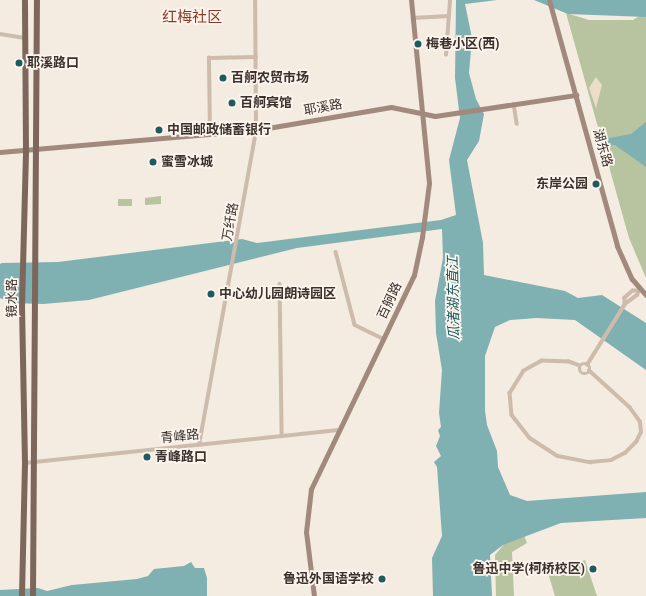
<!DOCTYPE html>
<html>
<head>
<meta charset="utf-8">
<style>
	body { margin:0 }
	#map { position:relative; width:646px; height:596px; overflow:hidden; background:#f4ebe1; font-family:"Roboto Condensed","Noto Sans SC",sans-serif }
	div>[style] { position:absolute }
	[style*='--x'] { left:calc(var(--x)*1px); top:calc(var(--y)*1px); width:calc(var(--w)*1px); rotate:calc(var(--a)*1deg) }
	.green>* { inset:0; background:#b8c4a0; transform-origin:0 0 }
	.plaza>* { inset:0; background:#ecdcc8 }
	.water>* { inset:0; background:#7fb0b2 }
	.street>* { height:3.5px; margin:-1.75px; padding:0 1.75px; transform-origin:1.75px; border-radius:1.75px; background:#cdbbac }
	.street>.ring { margin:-1.75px; padding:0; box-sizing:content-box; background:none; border:3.5px solid #cdbbac; border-radius:50% }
	.secondary>* { height:5px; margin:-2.5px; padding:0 2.5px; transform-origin:2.5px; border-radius:2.5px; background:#a18a7d }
	.primary>* { height:5.5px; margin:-2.75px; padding:0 2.75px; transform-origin:2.75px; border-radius:2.75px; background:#7d675c }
	.dots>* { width:11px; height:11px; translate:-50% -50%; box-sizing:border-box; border:2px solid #fbf5ee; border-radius:50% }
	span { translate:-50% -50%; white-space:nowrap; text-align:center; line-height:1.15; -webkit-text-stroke:3.5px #fbf5ee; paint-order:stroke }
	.poi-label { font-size:13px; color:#3b302b; font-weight:700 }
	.left { translate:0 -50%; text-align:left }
	.right { translate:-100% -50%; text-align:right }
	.street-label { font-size:13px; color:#3b302b }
	.water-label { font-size:14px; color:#1f5a5e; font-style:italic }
	.quarter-label { font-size:15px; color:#8c3b22 }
</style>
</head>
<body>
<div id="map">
	<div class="green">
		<i style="clip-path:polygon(566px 13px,589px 20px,633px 20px,639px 16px,646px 16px,646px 278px,629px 238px)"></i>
		<i style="clip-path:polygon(161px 196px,161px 204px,145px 205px,145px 198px)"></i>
		<i style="left:132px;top:199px;width:7px;height:14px;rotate:90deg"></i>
		<i style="clip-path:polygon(524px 535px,527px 543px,512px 552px,514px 596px,496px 596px,495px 555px,505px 543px)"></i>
		<i style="clip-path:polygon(585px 560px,597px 596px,555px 596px,548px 573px)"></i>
	</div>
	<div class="plaza">
		<i style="clip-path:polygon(596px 77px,602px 85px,596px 108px,589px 88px)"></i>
	</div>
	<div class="water">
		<i style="clip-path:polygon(456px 0,497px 0,465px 4px,472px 38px,469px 73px,476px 99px,484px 114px,479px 141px,467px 160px,483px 243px,484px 275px,565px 291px,578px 298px,602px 295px,646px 323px,646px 370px,575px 320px,537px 318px,510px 320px,495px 327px,485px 356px,485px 411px,487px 425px,497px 451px,498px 467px,510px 495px,527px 501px,646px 492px,646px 518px,561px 523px,503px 545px,490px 555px,492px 596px,433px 596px,432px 558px,442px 536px,437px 467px,434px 462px,441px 456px,436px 446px,440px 436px,438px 430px,441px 427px,439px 413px,442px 370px,436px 333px,435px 301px,443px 258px,442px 229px,297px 248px,89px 300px,43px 304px,12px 303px,0 298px,0 264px,2px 263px,58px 262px,242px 239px,257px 243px,441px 220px,456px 215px,449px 160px,460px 118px,455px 78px)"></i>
		<i style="clip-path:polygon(534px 0,646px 0,646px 17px,568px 14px)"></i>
		<i style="clip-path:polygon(646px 122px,646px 167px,615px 145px,599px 145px,598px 140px,631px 134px)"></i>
		<i style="clip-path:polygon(191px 562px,195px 568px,204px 568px,207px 578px,207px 596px,0 596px,0 590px,38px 588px,47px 591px,72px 585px,137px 579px,148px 576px,154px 569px,184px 566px)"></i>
	</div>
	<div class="street">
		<i style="--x:413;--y:18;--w:36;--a:-3"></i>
		<i style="--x:0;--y:34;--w:25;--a:9"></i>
		<i style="--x:446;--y:55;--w:55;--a:-85.8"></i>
		<i style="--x:514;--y:104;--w:20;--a:81"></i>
		<i style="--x:210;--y:134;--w:76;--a:-90.8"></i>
		<i style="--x:209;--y:58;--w:47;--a:-1.2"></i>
		<i style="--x:336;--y:252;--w:75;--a:75.4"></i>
		<i style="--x:355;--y:325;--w:32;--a:26"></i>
		<i style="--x:280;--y:284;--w:152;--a:89.2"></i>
		<i style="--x:637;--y:291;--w:4;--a:180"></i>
		<i style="--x:633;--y:291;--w:11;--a:139"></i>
		<i style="--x:625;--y:298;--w:6;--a:90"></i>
		<i style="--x:625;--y:304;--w:15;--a:-37"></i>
		<i style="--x:637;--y:295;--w:8;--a:-67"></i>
		<i class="ring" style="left:580px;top:364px;width:6.5px;height:6.5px"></i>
		<i style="--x:587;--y:365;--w:72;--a:-58.1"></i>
		<i style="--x:580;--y:366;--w:12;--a:-160"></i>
		<i style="--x:569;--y:362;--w:27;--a:-178"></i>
		<i style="--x:542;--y:361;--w:21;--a:151"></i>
		<i style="--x:524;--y:371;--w:26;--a:122"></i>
		<i style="--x:510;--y:393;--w:22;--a:85"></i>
		<i style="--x:512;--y:415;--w:29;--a:52"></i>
		<i style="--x:530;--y:438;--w:33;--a:33"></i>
		<i style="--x:558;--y:456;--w:33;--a:11"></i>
		<i style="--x:590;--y:462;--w:21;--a:-5"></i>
		<i style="--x:611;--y:460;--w:16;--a:-27"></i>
		<i style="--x:625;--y:453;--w:16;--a:-45"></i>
		<i style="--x:636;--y:442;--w:11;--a:-63"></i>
		<i style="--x:641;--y:432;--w:10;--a:-96"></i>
		<i style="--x:640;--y:422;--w:17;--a:-126"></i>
		<i style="--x:630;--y:408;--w:55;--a:-137.9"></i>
		<i style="--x:199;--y:445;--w:320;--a:-79.7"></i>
		<i style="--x:256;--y:130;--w:130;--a:-90.4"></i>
		<i style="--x:25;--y:463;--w:315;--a:-6"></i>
	</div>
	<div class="secondary">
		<i style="--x:549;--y:0;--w:255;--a:74.5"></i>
		<i style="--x:617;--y:246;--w:36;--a:66"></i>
		<i style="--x:632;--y:279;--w:21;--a:49"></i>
		<i style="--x:0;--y:152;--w:257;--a:-4.9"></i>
		<i style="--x:256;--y:130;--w:137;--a:-9.7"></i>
		<i style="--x:391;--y:107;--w:45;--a:11.6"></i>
		<i style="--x:435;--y:116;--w:143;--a:-8.5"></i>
		<i style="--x:314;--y:596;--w:64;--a:-97.1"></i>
		<i style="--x:306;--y:532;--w:43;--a:-83.4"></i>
		<i style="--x:311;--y:489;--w:237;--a:-64.3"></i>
		<i style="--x:414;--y:275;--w:39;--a:-78"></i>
		<i style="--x:422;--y:237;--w:54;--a:-82.6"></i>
		<i style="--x:429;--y:183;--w:184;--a:-95.6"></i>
	</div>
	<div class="primary">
		<i style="--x:22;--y:596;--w:133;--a:-88.7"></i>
		<i style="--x:25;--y:463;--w:157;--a:-91.1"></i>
		<i style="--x:22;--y:306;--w:156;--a:-88.5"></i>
		<i style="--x:26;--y:150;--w:150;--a:-90.4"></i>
		<i style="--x:33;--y:596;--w:596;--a:-89.62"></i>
	</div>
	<div class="dots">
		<i style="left:418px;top:44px;background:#1f5a5e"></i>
		<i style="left:19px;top:63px;background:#1f5a5e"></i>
		<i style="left:223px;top:78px;background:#1f5a5e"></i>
		<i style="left:232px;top:103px;background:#1f5a5e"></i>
		<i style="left:159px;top:130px;background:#1f5a5e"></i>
		<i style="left:153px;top:162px;background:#1f5a5e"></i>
		<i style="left:596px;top:184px;background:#1f5a5e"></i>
		<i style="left:211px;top:294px;background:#1f5a5e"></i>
		<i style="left:147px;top:457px;background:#1f5a5e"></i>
		<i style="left:593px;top:569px;background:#1f5a5e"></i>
		<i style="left:382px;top:579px;background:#1f5a5e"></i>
	</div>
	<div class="poi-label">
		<span class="left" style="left:426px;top:44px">梅巷小区(西)</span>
		<span class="left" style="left:27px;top:63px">耶溪路口</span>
		<span class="left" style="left:231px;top:78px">百舸农贸市场</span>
		<span class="left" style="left:240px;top:103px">百舸宾馆</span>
		<span class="left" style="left:167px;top:130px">中国邮政储蓄银行</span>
		<span class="left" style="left:161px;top:162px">蜜雪冰城</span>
		<span class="right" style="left:588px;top:184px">东岸公园</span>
		<span class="left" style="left:219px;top:294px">中心幼儿园朗诗园区</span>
		<span class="left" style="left:155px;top:457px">青峰路口</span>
		<span class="right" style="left:585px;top:569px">鲁迅中学(柯桥校区)</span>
		<span class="right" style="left:374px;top:579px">鲁迅外国语学校</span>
	</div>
	<div class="street-label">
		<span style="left:323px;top:108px;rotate:-10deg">耶溪路</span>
		<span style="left:602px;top:148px;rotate:74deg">湖东路</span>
		<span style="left:231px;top:222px;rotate:-80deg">万纤路</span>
		<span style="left:12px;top:298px;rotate:-90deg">镜水路</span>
		<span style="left:390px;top:301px;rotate:-65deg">百舸路</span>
		<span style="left:180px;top:437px;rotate:-6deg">青峰路</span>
	</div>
	<div class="water-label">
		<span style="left:453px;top:298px;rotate:-91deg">瓜渚湖东直江</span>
	</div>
	<div class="quarter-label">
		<span style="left:192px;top:18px">红梅社区</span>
	</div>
</div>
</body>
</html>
